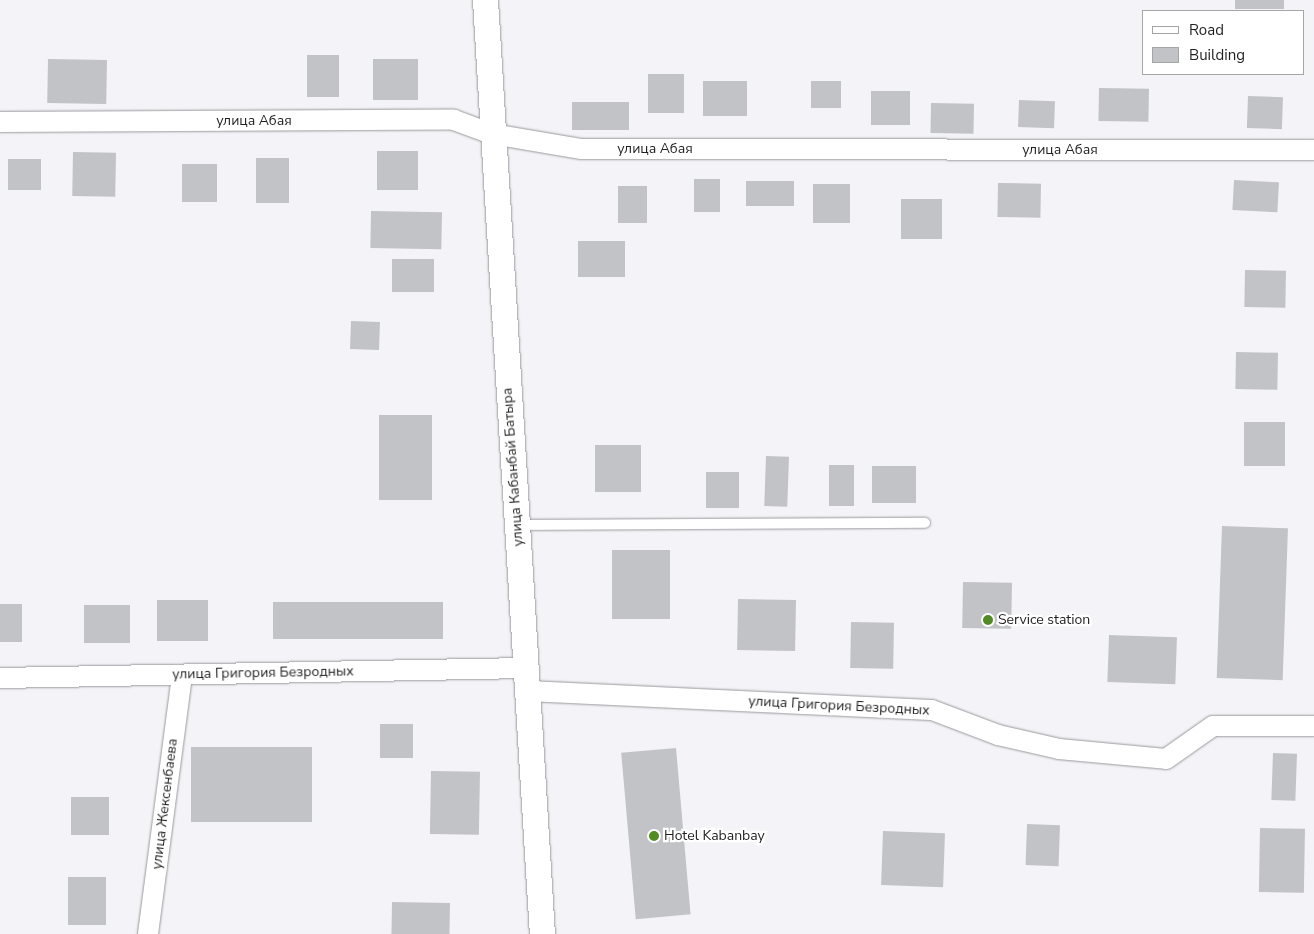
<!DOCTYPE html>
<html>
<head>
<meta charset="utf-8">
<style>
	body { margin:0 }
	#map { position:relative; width:1314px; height:934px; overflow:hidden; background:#f4f4f8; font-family:"Nunito Sans",sans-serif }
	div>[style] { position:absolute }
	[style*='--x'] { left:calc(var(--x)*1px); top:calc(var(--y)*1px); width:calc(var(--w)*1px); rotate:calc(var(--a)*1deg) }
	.building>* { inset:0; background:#c2c3c7; transform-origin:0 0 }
	.roads { filter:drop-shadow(0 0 1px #98999d) drop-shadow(0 0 1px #98999d) }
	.service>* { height:10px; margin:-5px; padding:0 5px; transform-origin:5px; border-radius:5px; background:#fff }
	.minor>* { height:20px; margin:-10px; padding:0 10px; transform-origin:10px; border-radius:10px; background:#fff }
	.tertiary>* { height:25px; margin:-12.5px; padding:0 12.5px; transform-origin:12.5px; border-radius:12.5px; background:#fff }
	.dots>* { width:14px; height:14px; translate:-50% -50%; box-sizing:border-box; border:2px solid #fff; border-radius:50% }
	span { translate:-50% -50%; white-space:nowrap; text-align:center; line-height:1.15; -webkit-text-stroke:4.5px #fff; paint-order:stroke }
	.street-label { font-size:14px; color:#1f1f20 }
	.poi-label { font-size:14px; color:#1f1f20 }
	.left { translate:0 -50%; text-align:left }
	.legend { position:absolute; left:1142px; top:10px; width:162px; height:65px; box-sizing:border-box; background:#fff; border:1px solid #a5a5a6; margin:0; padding:6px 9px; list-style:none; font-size:15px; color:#1f1f20 }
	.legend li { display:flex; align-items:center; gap:10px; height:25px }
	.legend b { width:25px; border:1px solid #a5a5a6 }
</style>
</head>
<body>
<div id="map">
	<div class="building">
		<i style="left:1235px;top:0;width:49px;height:9px"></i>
		<i style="left:307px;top:55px;width:32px;height:42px"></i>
		<i style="left:48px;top:59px;width:59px;height:44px;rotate:1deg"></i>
		<i style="left:418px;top:59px;width:41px;height:45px;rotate:90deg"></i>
		<i style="left:648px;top:74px;width:36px;height:39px"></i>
		<i style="left:703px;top:81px;width:44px;height:35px"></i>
		<i style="left:811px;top:81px;width:30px;height:27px"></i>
		<i style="left:1099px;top:88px;width:50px;height:33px;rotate:1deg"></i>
		<i style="left:871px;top:91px;width:39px;height:34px"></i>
		<i style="left:1248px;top:96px;width:35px;height:32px;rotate:2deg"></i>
		<i style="left:1019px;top:100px;width:36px;height:27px;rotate:2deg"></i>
		<i style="left:572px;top:102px;width:57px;height:28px"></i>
		<i style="left:931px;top:103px;width:43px;height:30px;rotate:1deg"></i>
		<i style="left:377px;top:151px;width:41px;height:39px"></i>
		<i style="left:73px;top:152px;width:43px;height:44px;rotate:1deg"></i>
		<i style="left:256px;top:158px;width:33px;height:45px"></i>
		<i style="left:8px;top:159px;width:33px;height:31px"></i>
		<i style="left:182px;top:164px;width:35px;height:38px"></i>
		<i style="left:694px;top:179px;width:26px;height:33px"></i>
		<i style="left:1234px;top:180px;width:45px;height:30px;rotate:3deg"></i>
		<i style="left:746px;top:181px;width:48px;height:25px"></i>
		<i style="left:998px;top:183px;width:43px;height:34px;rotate:1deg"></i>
		<i style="left:813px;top:184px;width:37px;height:39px"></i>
		<i style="left:618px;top:186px;width:29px;height:37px"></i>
		<i style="left:901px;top:199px;width:41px;height:40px"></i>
		<i style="left:371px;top:211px;width:71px;height:37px;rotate:1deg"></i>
		<i style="left:578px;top:241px;width:47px;height:36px"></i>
		<i style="left:392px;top:259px;width:42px;height:33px"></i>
		<i style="left:1245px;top:270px;width:41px;height:37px;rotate:1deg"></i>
		<i style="left:351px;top:321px;width:29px;height:28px;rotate:2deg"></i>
		<i style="left:1236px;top:352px;width:42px;height:37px;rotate:1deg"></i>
		<i style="left:379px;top:415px;width:53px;height:85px"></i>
		<i style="left:1244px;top:422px;width:41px;height:44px"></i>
		<i style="left:595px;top:445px;width:46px;height:47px"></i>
		<i style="left:766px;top:456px;width:23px;height:50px;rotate:2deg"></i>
		<i style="left:829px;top:465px;width:25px;height:41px"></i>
		<i style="left:872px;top:466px;width:44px;height:37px"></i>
		<i style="left:706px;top:472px;width:33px;height:36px"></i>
		<i style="left:1222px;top:526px;width:66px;height:152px;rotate:2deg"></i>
		<i style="left:612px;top:550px;width:58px;height:69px"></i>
		<i style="left:963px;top:582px;width:49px;height:46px;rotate:1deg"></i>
		<i style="left:738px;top:599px;width:58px;height:51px;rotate:1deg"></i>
		<i style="left:157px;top:600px;width:51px;height:41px"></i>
		<i style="left:273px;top:602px;width:170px;height:37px"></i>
		<i style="left:0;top:604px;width:22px;height:38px"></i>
		<i style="left:130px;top:605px;width:38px;height:46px;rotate:90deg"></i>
		<i style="left:851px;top:622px;width:43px;height:46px;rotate:1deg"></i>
		<i style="left:1109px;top:635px;width:68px;height:47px;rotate:2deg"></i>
		<i style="left:380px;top:724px;width:33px;height:34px"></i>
		<i style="left:191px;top:747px;width:121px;height:75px"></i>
		<i style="left:676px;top:748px;width:167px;height:55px;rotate:85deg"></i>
		<i style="left:1273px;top:753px;width:24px;height:47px;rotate:2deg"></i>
		<i style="left:431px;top:771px;width:49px;height:63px;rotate:1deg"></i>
		<i style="left:71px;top:797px;width:38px;height:38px"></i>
		<i style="left:1027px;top:824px;width:33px;height:41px;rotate:2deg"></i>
		<i style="left:1260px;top:828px;width:45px;height:64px;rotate:1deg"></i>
		<i style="left:883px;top:831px;width:62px;height:54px;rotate:2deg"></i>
		<i style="left:68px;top:877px;width:38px;height:48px"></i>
		<i style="left:392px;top:902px;width:58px;height:32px;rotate:1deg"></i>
	</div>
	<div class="roads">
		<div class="service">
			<i style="--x:518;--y:525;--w:407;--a:-0.3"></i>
		</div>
		<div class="minor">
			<i style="--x:0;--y:122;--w:454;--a:-0.3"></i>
			<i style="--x:454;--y:120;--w:40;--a:20.2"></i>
			<i style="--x:492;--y:134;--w:91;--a:9.5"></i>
			<i style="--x:582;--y:149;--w:732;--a:0.08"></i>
			<i style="--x:0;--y:678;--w:526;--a:-1.09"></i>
			<i style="--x:527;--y:691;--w:405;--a:2.7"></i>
			<i style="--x:932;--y:710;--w:71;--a:20.7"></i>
			<i style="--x:998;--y:735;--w:63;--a:12.9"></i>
			<i style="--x:1059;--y:749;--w:107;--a:5.3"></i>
			<i style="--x:1166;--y:759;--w:57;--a:-35.1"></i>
			<i style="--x:1213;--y:726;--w:101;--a:0"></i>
			<i style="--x:148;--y:934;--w:261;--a:-82.5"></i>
		</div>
		<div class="tertiary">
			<i style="--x:485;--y:0;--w:936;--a:86.51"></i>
		</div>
	</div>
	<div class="dots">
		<i style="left:988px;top:620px;background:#528a24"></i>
		<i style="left:654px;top:836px;background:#528a24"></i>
	</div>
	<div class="street-label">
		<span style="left:254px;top:121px">улица Абая</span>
		<span style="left:655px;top:149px">улица Абая</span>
		<span style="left:1060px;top:150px">улица Абая</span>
		<span style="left:513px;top:467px;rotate:-94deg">улица Кабанбай Батыра</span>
		<span style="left:263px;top:673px;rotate:-1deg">улица Григория Безродных</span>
		<span style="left:839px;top:706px;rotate:3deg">улица Григория Безродных</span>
		<span style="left:165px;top:804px;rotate:-83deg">улица Жексенбаева</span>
	</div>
	<div class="poi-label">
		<span class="left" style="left:998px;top:620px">Service station</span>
		<span class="left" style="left:664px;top:836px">Hotel Kabanbay</span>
	</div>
	<ul class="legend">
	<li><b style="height:6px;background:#fff"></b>Road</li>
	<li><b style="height:14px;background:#c2c3c7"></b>Building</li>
	</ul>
</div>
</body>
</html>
